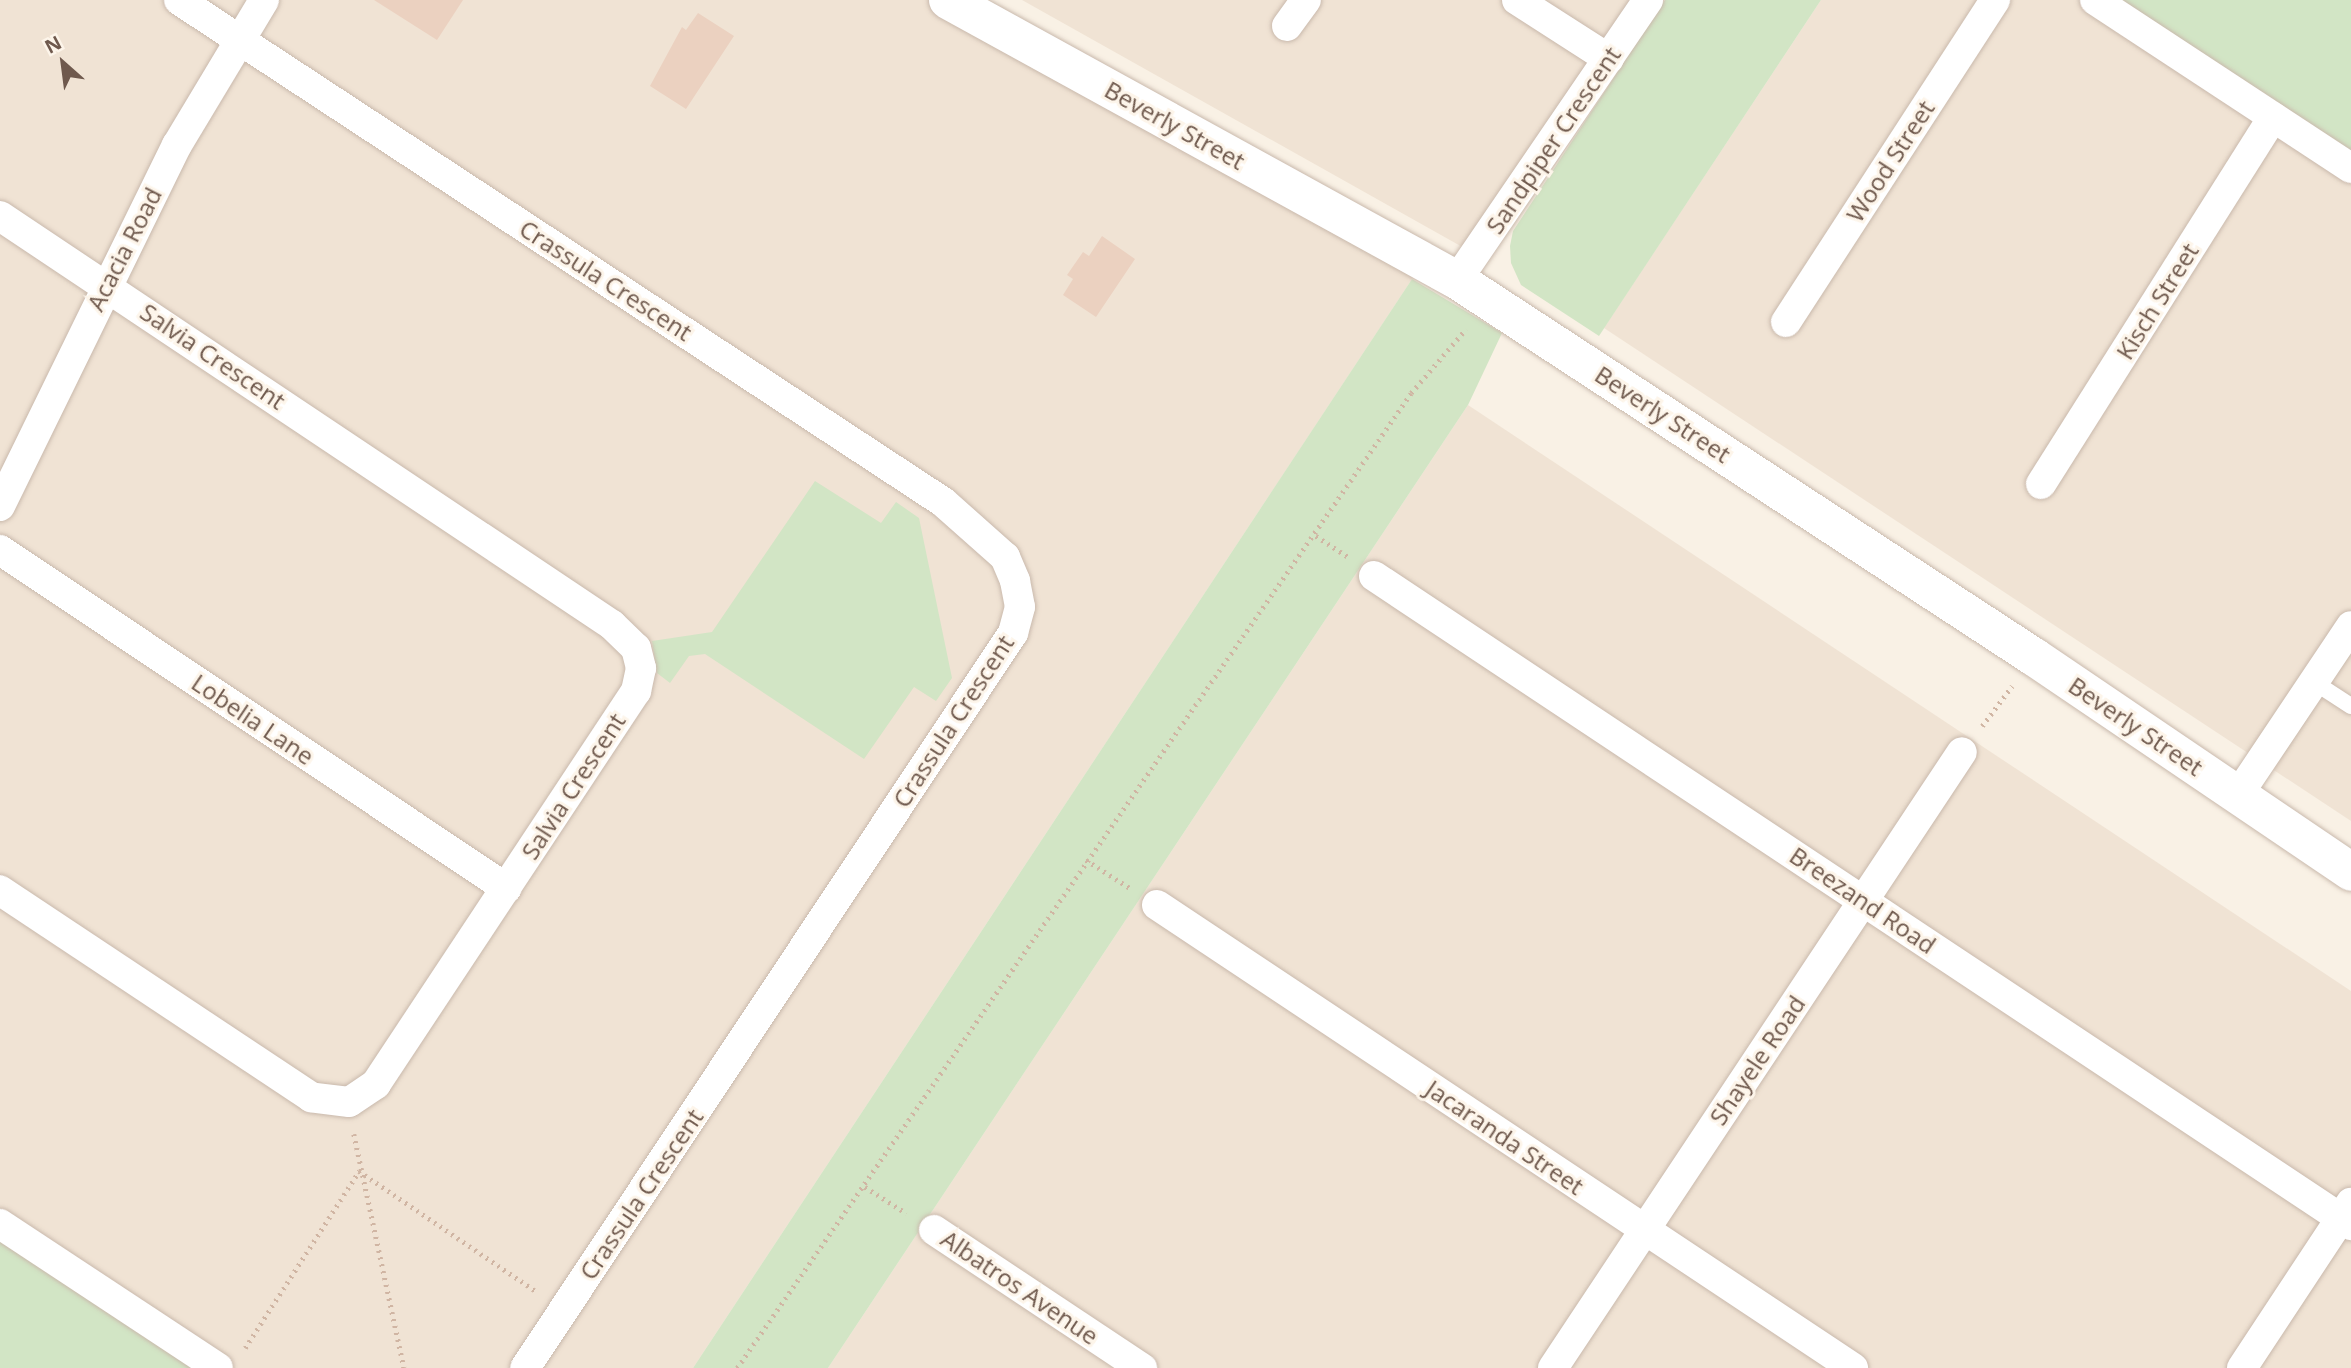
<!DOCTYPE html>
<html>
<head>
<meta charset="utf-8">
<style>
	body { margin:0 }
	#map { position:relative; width:2351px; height:1368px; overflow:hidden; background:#f9f1e5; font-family:"Open Sans",sans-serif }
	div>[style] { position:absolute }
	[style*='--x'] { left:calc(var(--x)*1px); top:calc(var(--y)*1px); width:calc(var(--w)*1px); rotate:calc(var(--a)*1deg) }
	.residential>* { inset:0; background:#f0e3d4 }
	.green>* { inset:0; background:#d2e5c5 }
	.building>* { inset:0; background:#ebd1c0 }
	.path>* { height:4.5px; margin-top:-2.25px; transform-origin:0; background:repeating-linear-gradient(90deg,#d0b5a3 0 2px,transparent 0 7px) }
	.roads { filter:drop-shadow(0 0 2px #c9b9ac) drop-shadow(0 0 2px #c9b9ac) }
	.service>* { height:16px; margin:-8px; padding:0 8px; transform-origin:8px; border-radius:8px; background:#fff }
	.minor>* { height:30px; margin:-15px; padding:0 15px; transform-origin:15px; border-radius:15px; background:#fff }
	.tertiary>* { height:38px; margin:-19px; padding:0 19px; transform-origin:19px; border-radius:19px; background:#fff }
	span { translate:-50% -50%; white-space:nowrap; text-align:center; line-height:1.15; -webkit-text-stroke:6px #fdf5ea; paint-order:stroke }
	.street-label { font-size:24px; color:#6f594d }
	.north { position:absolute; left:28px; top:28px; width:70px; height:70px; -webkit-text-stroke:5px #fdf5ea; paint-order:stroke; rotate:332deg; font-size:19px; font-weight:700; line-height:28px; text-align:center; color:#6f594d }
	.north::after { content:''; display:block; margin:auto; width:24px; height:32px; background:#6f594d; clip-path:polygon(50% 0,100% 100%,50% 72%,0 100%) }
</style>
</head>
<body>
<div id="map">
	<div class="residential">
		<i style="clip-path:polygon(0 0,939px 0,1422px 264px,693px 1368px,216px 1368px,0 1225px)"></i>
		<i style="clip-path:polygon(1022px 0,1643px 0,1473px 253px)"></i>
		<i style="clip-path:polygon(1821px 0,2098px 0,2351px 165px,2351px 821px,1604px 328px)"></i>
		<i style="clip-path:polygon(1468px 405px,2351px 991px,2351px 1368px,828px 1368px)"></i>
	</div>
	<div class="green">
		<i style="clip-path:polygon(1665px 0,1821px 0,1599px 336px,1521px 285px,1511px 263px,1510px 246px,1513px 231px)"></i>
		<i style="clip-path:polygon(2122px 0,2351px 0,2351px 151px)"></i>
		<i style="clip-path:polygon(1412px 279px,1502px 333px,1468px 405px,828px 1368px,693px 1368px)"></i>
		<i style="clip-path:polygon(815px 481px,881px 523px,896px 502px,919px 518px,952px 678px,936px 701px,914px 687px,864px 759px,705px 654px,689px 656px,670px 683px,657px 673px,652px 641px,712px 632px)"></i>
		<i style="clip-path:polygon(0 1239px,196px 1368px,0 1368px)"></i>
	</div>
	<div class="building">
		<i style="clip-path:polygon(374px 0,463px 0,437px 40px)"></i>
		<i style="clip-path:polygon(698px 13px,734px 36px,686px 109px,650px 86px,682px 27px,686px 30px)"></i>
		<i style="clip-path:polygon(1102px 236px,1135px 259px,1096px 317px,1063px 295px,1073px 279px,1067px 275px,1083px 252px,1089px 256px)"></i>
	</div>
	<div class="path">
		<i style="--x:1316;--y:536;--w:38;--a:33"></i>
		<i style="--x:1982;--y:726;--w:50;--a:-53.1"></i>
		<i style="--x:1086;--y:860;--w:52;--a:32.5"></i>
		<i style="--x:354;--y:1134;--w:239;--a:77.9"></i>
		<i style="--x:865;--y:1187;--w:49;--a:32.4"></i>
		<i style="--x:245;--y:1348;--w:211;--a:-57.2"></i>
		<i style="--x:359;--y:1171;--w:215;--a:34.2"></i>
		<i style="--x:737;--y:1368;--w:1185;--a:-55.34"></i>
		<i style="--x:1411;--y:393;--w:84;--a:-49.3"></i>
	</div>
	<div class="roads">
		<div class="service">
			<i style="--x:2314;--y:682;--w:44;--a:33"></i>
		</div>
		<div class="minor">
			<i style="--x:179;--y:0;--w:914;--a:33.31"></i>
			<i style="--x:943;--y:502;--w:83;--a:41.6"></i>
			<i style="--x:1005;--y:557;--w:26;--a:67"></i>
			<i style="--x:1015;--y:581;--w:26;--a:79"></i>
			<i style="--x:1020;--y:607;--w:27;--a:105"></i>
			<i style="--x:1013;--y:633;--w:882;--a:123.58"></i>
			<i style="--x:1517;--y:0;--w:109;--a:32.7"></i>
			<i style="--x:2095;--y:0;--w:306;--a:33.3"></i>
			<i style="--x:1287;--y:26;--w:32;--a:-54"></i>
			<i style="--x:0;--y:216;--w:736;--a:33.75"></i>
			<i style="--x:612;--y:625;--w:33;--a:44"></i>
			<i style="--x:636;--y:648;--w:21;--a:76"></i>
			<i style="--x:641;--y:668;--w:24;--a:102"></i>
			<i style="--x:636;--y:691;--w:471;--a:123.5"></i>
			<i style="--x:376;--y:1084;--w:32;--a:146"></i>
			<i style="--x:349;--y:1102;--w:38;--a:-173"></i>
			<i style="--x:311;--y:1097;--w:374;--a:-146.4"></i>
			<i style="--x:1457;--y:280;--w:339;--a:-55.7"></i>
			<i style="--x:1786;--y:322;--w:384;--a:-57"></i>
			<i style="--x:2041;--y:484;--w:434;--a:-57.7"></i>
			<i style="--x:0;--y:506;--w:402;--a:-63.9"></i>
			<i style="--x:177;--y:145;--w:169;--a:-59"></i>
			<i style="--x:0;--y:550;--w:609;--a:33.74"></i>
			<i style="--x:1374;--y:576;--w:1173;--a:33.6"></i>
			<i style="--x:2238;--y:795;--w:203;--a:-56.2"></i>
			<i style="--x:1157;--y:905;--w:836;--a:33.63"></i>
			<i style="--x:0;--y:1224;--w:261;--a:33.4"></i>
			<i style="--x:934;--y:1230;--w:250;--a:33.6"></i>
			<i style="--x:1553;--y:1368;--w:739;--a:-56.42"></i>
			<i style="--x:2242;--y:1368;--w:198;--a:-56.6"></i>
		</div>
		<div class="tertiary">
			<i style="--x:948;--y:0;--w:581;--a:28.82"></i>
			<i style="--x:1457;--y:280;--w:689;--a:33.16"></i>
			<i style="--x:2034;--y:657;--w:383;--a:34.1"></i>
		</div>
	</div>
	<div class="street-label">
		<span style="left:1175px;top:125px;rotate:29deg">Beverly Street</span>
		<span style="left:1553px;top:140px;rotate:-56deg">Sandpiper Crescent</span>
		<span style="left:1890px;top:161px;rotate:-57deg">Wood Street</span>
		<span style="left:124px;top:249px;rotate:-63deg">Acacia Road</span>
		<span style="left:606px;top:280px;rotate:33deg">Crassula Crescent</span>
		<span style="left:2157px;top:301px;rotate:-58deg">Kisch Street</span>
		<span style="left:213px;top:356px;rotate:34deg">Salvia Crescent</span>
		<span style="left:1663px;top:414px;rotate:33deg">Beverly Street</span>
		<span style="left:253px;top:719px;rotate:34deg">Lobelia Lane</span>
		<span style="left:953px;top:721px;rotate:-57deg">Crassula Crescent</span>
		<span style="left:2136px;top:726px;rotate:34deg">Beverly Street</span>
		<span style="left:573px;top:786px;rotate:-57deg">Salvia Crescent</span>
		<span style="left:1863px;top:900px;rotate:34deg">Breezand Road</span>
		<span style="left:1757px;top:1060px;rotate:-56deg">Shayele Road</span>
		<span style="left:1505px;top:1137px;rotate:34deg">Jacaranda Street</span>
		<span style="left:641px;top:1194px;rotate:-56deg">Crassula Crescent</span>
		<span style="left:1020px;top:1287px;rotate:34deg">Albatros Avenue</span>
	</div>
	<div class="north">N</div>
</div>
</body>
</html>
